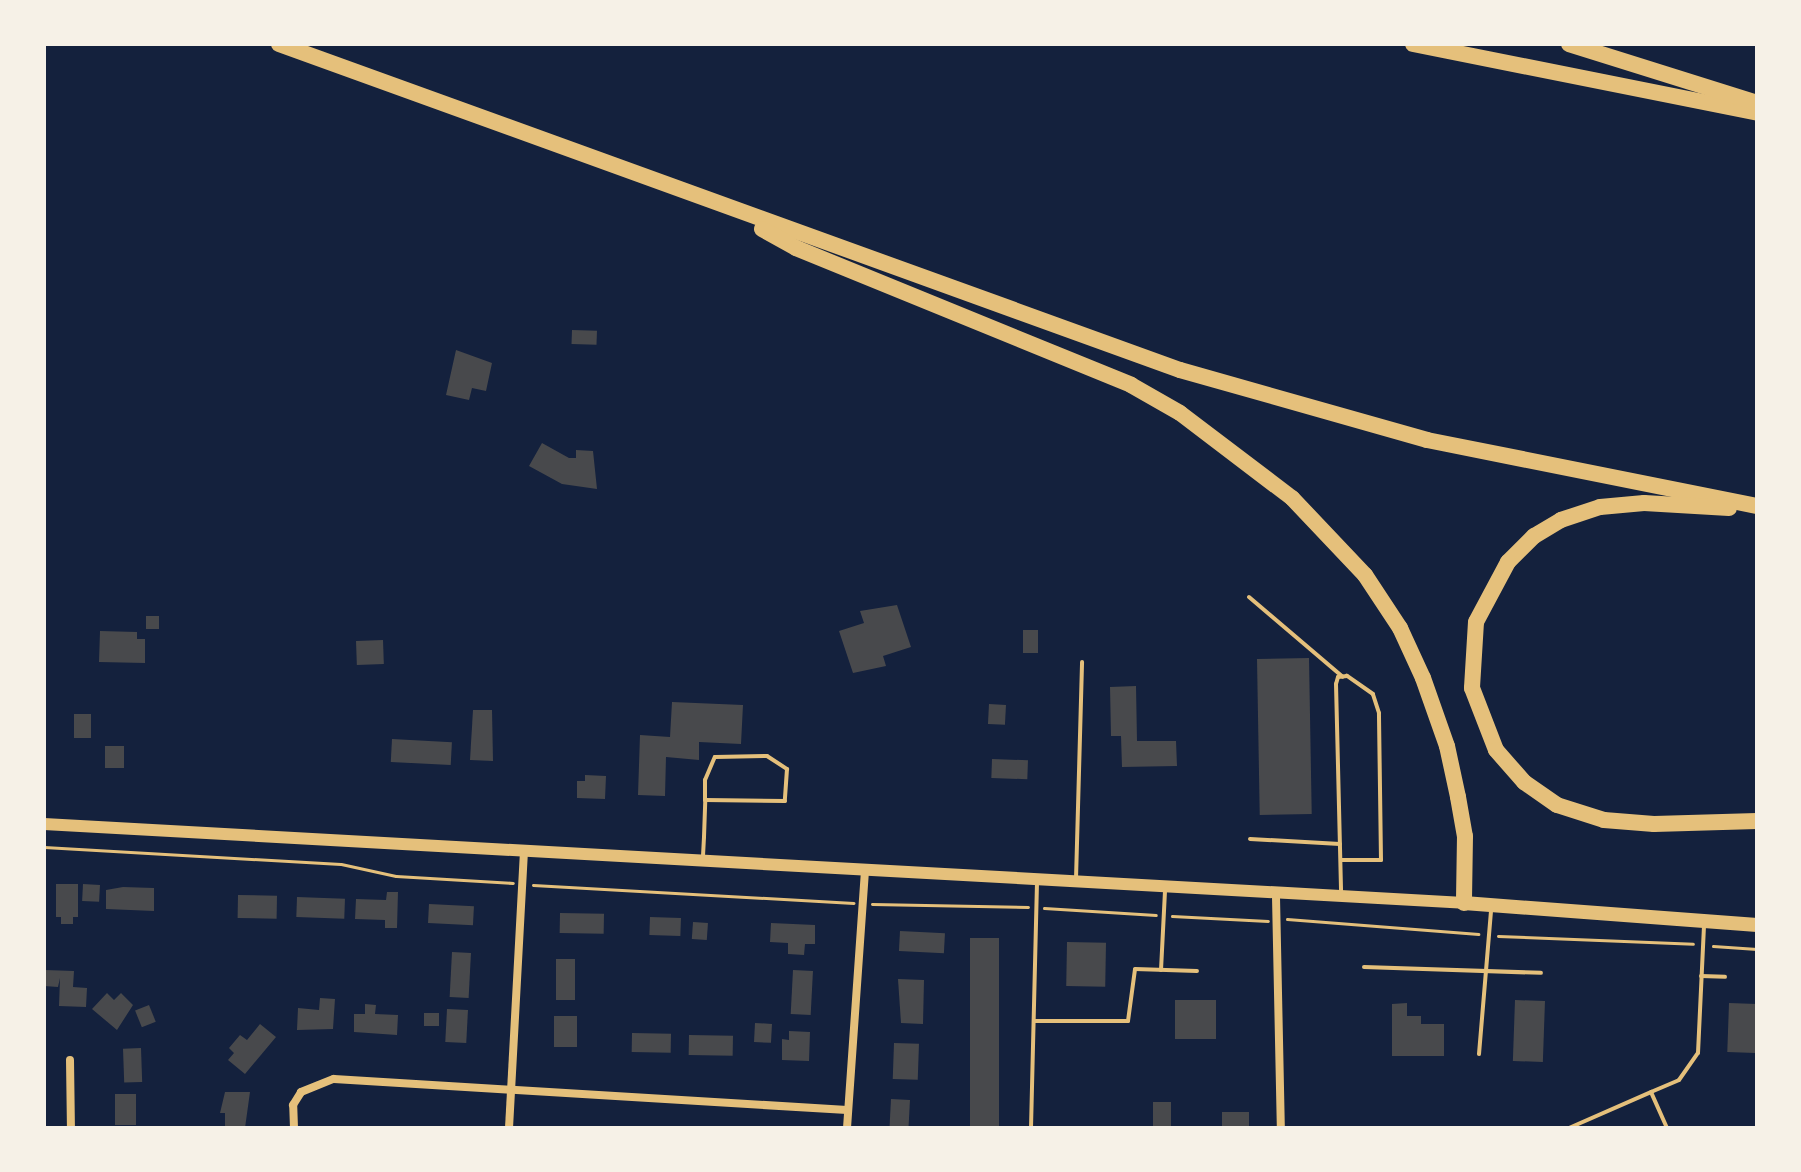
<!DOCTYPE html>
<html>
<head>
<meta charset="utf-8">
<style>
	body { margin:0 }
	#map { position:relative; width:1801px; height:1172px; overflow:hidden; background:#14213d; font-family:"DM Sans",sans-serif }
	div>[style] { position:absolute }
	[style*='--x'] { left:calc(var(--x)*1px); top:calc(var(--y)*1px); width:calc(var(--w)*1px); rotate:calc(var(--a)*1deg) }
	.building>* { inset:0; background:#48494c; transform-origin:0 0 }
	.path>* { height:3px; margin:-1.5px; padding:0 1.5px; transform-origin:1.5px; border-radius:1.5px; background:#e5c07b }
	.service>* { height:4px; margin:-2px; padding:0 2px; transform-origin:2px; border-radius:2px; background:#e5c07b }
	.minor>* { height:8px; margin:-4px; padding:0 4px; transform-origin:4px; border-radius:4px; background:#e5c07b }
	.secondary>* { height:12px; margin:-6px; padding:0 6px; transform-origin:6px; border-radius:6px; background:#e5c07b }
	.trunk>* { height:14px; margin:-7px; padding:0 7px; transform-origin:7px; border-radius:7px; background:#e5c07b }
	.motorway>* { height:16px; margin:-8px; padding:0 8px; transform-origin:8px; border-radius:8px; background:#e5c07b }
	span { translate:-50% -50%; white-space:nowrap; text-align:center; line-height:1.15; -webkit-text-stroke:6px #f6f1e7; paint-order:stroke }
	.frame { position:absolute; inset:0; border:46px solid #f6f1e7; pointer-events:none }
</style>
</head>
<body>
<div id="map">
	<div class="building">
		<i style="left:572px;top:330px;width:25px;height:14px;rotate:2deg"></i>
		<i style="clip-path:polygon(456px 350px,492px 363px,486px 391px,472px 388px,469px 400px,446px 395px)"></i>
		<i style="clip-path:polygon(542px 443px,569px 458px,576px 458px,576px 450px,593px 451px,597px 489px,562px 484px,529px 466px)"></i>
		<i style="clip-path:polygon(897px 605px,911px 647px,883px 656px,886px 666px,853px 673px,839px 631px,864px 623px,860px 611px)"></i>
		<i style="left:146px;top:616px;width:13px;height:13px"></i>
		<i style="left:1023px;top:630px;width:15px;height:23px"></i>
		<i style="clip-path:polygon(100px 631px,137px 632px,137px 639px,145px 639px,145px 663px,99px 662px)"></i>
		<i style="left:383px;top:640px;width:24px;height:27px;rotate:88deg"></i>
		<i style="left:1309px;top:658px;width:156px;height:52px;rotate:89deg"></i>
		<i style="clip-path:polygon(1136px 686px,1137px 741px,1176px 741px,1177px 766px,1122px 767px,1121px 736px,1111px 736px,1110px 687px)"></i>
		<i style="clip-path:polygon(672px 702px,743px 705px,741px 744px,699px 742px,699px 760px,666px 757px,665px 796px,638px 795px,640px 735px,670px 737px)"></i>
		<i style="left:989px;top:704px;width:17px;height:20px;rotate:3deg"></i>
		<i style="clip-path:polygon(473px 710px,492px 710px,493px 761px,470px 760px)"></i>
		<i style="left:74px;top:714px;width:17px;height:24px"></i>
		<i style="left:392px;top:739px;width:60px;height:23px;rotate:3deg"></i>
		<i style="left:105px;top:746px;width:19px;height:22px"></i>
		<i style="left:992px;top:759px;width:36px;height:19px;rotate:2deg"></i>
		<i style="clip-path:polygon(585px 775px,606px 776px,605px 799px,577px 798px,577px 781px,585px 781px)"></i>
		<i style="clip-path:polygon(56px 884px,78px 884px,78px 917px,73px 917px,73px 924px,61px 924px,61px 917px,56px 917px)"></i>
		<i style="left:83px;top:884px;width:17px;height:17px;rotate:3deg"></i>
		<i style="clip-path:polygon(123px 887px,154px 888px,154px 911px,106px 909px,106px 890px)"></i>
		<i style="clip-path:polygon(387px 892px,398px 892px,397px 928px,385px 928px,385px 920px,355px 919px,356px 899px,386px 900px)"></i>
		<i style="left:238px;top:895px;width:39px;height:23px;rotate:1deg"></i>
		<i style="left:297px;top:897px;width:48px;height:20px;rotate:2deg"></i>
		<i style="left:429px;top:904px;width:45px;height:19px;rotate:3deg"></i>
		<i style="left:560px;top:913px;width:44px;height:20px;rotate:1deg"></i>
		<i style="left:650px;top:917px;width:31px;height:18px;rotate:2deg"></i>
		<i style="left:693px;top:922px;width:15px;height:17px;rotate:4deg"></i>
		<i style="clip-path:polygon(771px 923px,815px 925px,815px 944px,805px 944px,804px 955px,788px 954px,788px 943px,770px 942px)"></i>
		<i style="left:900px;top:931px;width:45px;height:20px;rotate:3deg"></i>
		<i style="left:970px;top:938px;width:29px;height:190px"></i>
		<i style="left:1067px;top:942px;width:39px;height:44px;rotate:1deg"></i>
		<i style="left:452px;top:952px;width:19px;height:45px;rotate:3deg"></i>
		<i style="left:556px;top:959px;width:19px;height:41px"></i>
		<i style="clip-path:polygon(45px 970px,74px 971px,73px 987px,87px 988px,86px 1007px,59px 1006px,60px 978px,58px 987px,44px 986px)"></i>
		<i style="left:793px;top:970px;width:20px;height:44px;rotate:3deg"></i>
		<i style="clip-path:polygon(898px 979px,924px 980px,923px 1024px,901px 1023px)"></i>
		<i style="clip-path:polygon(107px 993px,114px 1000px,121px 993px,133px 1005px,117px 1030px,92px 1009px)"></i>
		<i style="clip-path:polygon(320px 998px,335px 999px,333px 1029px,297px 1030px,298px 1008px,319px 1010px)"></i>
		<i style="left:1175px;top:1000px;width:41px;height:39px"></i>
		<i style="left:1515px;top:1000px;width:30px;height:61px;rotate:2deg"></i>
		<i style="clip-path:polygon(1407px 1003px,1407px 1016px,1421px 1016px,1421px 1024px,1444px 1024px,1444px 1056px,1392px 1056px,1392px 1004px)"></i>
		<i style="left:1729px;top:1003px;width:28px;height:49px;rotate:2deg"></i>
		<i style="clip-path:polygon(365px 1004px,376px 1005px,375px 1014px,398px 1015px,397px 1035px,354px 1032px,354px 1014px,365px 1014px)"></i>
		<i style="left:149px;top:1005px;width:18px;height:15px;rotate:68deg"></i>
		<i style="left:447px;top:1009px;width:21px;height:33px;rotate:3deg"></i>
		<i style="left:424px;top:1013px;width:15px;height:13px"></i>
		<i style="left:554px;top:1016px;width:23px;height:31px"></i>
		<i style="left:755px;top:1023px;width:17px;height:19px;rotate:3deg"></i>
		<i style="clip-path:polygon(260px 1024px,276px 1037px,245px 1074px,228px 1060px,234px 1053px,229px 1048px,240px 1035px,247px 1040px)"></i>
		<i style="clip-path:polygon(789px 1031px,810px 1032px,809px 1061px,782px 1060px,782px 1039px,789px 1040px)"></i>
		<i style="left:632px;top:1033px;width:39px;height:19px;rotate:1deg"></i>
		<i style="left:689px;top:1035px;width:44px;height:20px;rotate:1deg"></i>
		<i style="left:894px;top:1043px;width:25px;height:36px;rotate:2deg"></i>
		<i style="left:141px;top:1048px;width:34px;height:18px;rotate:88deg"></i>
		<i style="clip-path:polygon(225px 1092px,250px 1092px,245px 1128px,225px 1128px,225px 1113px,220px 1113px)"></i>
		<i style="left:115px;top:1094px;width:21px;height:31px"></i>
		<i style="left:891px;top:1099px;width:19px;height:29px;rotate:3deg"></i>
		<i style="left:1153px;top:1102px;width:18px;height:26px"></i>
		<i style="left:1222px;top:1112px;width:27px;height:16px"></i>
	</div>
	<div class="path">
		<i style="--x:44;--y:847;--w:297;--a:3.3"></i>
		<i style="--x:341;--y:864;--w:56;--a:12.3"></i>
		<i style="--x:396;--y:876;--w:117;--a:3.4"></i>
		<i style="--x:533;--y:885;--w:321;--a:3.2"></i>
		<i style="--x:872;--y:904;--w:156;--a:1.1"></i>
		<i style="--x:1044;--y:908;--w:112;--a:3.6"></i>
		<i style="--x:1172;--y:916;--w:96;--a:3"></i>
		<i style="--x:1287;--y:919;--w:192;--a:4.5"></i>
		<i style="--x:1498;--y:936;--w:195;--a:2.3"></i>
		<i style="--x:1713;--y:946;--w:44;--a:3.9"></i>
	</div>
	<div class="service">
		<i style="--x:1249;--y:597;--w:123;--a:40.4"></i>
		<i style="--x:1250;--y:839;--w:90;--a:3.2"></i>
		<i style="--x:703;--y:856;--w:19;--a:-87"></i>
		<i style="--x:704;--y:837;--w:37;--a:-88"></i>
		<i style="--x:705;--y:800;--w:20;--a:-90"></i>
		<i style="--x:705;--y:780;--w:25;--a:-67"></i>
		<i style="--x:715;--y:757;--w:52;--a:-1.1"></i>
		<i style="--x:767;--y:756;--w:24;--a:33"></i>
		<i style="--x:787;--y:769;--w:32;--a:94"></i>
		<i style="--x:785;--y:801;--w:80;--a:-179.3"></i>
		<i style="--x:1341;--y:860;--w:40;--a:0"></i>
		<i style="--x:1381;--y:860;--w:147;--a:-90.8"></i>
		<i style="--x:1379;--y:713;--w:20;--a:-108"></i>
		<i style="--x:1373;--y:694;--w:32;--a:-145"></i>
		<i style="--x:1347;--y:676;--w:9;--a:174"></i>
		<i style="--x:1338;--y:677;--w:7;--a:106"></i>
		<i style="--x:1336;--y:684;--w:209;--a:88.6"></i>
		<i style="--x:1076;--y:879;--w:217;--a:-88.4"></i>
		<i style="--x:1364;--y:967;--w:177;--a:1.9"></i>
		<i style="--x:1161;--y:970;--w:80;--a:-87.1"></i>
		<i style="--x:1701;--y:976;--w:24;--a:2"></i>
		<i style="--x:1035;--y:1021;--w:93;--a:0"></i>
		<i style="--x:1128;--y:1021;--w:52;--a:-82.3"></i>
		<i style="--x:1135;--y:969;--w:62;--a:1.8"></i>
		<i style="--x:1479;--y:1054;--w:144;--a:-85.2"></i>
		<i style="--x:1031;--y:1128;--w:245;--a:-88.6"></i>
		<i style="--x:1569;--y:1128;--w:90;--a:-23.7"></i>
		<i style="--x:1667;--y:1128;--w:39;--a:-114"></i>
		<i style="--x:1651;--y:1092;--w:30;--a:-23"></i>
		<i style="--x:1679;--y:1080;--w:33;--a:-55"></i>
		<i style="--x:1698;--y:1053;--w:129;--a:-87.3"></i>
	</div>
	<div class="minor">
		<i style="--x:1276;--y:897;--w:231;--a:88.8"></i>
		<i style="--x:70;--y:1060;--w:68;--a:89.2"></i>
		<i style="--x:294;--y:1128;--w:23;--a:-92"></i>
		<i style="--x:293;--y:1105;--w:15;--a:-58"></i>
		<i style="--x:301;--y:1092;--w:35;--a:-22"></i>
		<i style="--x:334;--y:1079;--w:514;--a:3.46"></i>
		<i style="--x:509;--y:1128;--w:276;--a:-86.9"></i>
		<i style="--x:847;--y:1128;--w:256;--a:-86"></i>
	</div>
	<div class="secondary">
		<i style="--x:44;--y:824;--w:1422;--a:3.18"></i>
	</div>
	<div class="trunk">
		<i style="--x:1464;--y:903;--w:294;--a:4.3"></i>
	</div>
	<div class="motorway">
		<i style="--x:279;--y:44;--w:958;--a:19.89"></i>
		<i style="--x:1180;--y:370;--w:257;--a:15.8"></i>
		<i style="--x:1427;--y:440;--w:337;--a:11.3"></i>
		<i style="--x:1413;--y:44;--w:351;--a:11.3"></i>
		<i style="--x:1569;--y:44;--w:197;--a:17.4"></i>
		<i style="--x:762;--y:229;--w:39;--a:29"></i>
		<i style="--x:796;--y:248;--w:362;--a:22.2"></i>
		<i style="--x:1131;--y:385;--w:56;--a:29.7"></i>
		<i style="--x:1180;--y:413;--w:141;--a:37.2"></i>
		<i style="--x:1292;--y:498;--w:106;--a:46.5"></i>
		<i style="--x:1365;--y:575;--w:64;--a:56.6"></i>
		<i style="--x:1400;--y:628;--w:55;--a:65.3"></i>
		<i style="--x:1423;--y:678;--w:72;--a:70.6"></i>
		<i style="--x:1447;--y:746;--w:52;--a:77.8"></i>
		<i style="--x:1458;--y:797;--w:40;--a:80"></i>
		<i style="--x:1465;--y:836;--w:67;--a:90.9"></i>
		<i style="--x:1729;--y:508;--w:85;--a:-176.6"></i>
		<i style="--x:1644;--y:503;--w:44;--a:174.8"></i>
		<i style="--x:1600;--y:507;--w:41;--a:161.6"></i>
		<i style="--x:1561;--y:520;--w:31;--a:149"></i>
		<i style="--x:1534;--y:536;--w:37;--a:135"></i>
		<i style="--x:1508;--y:562;--w:68;--a:118.1"></i>
		<i style="--x:1476;--y:622;--w:66;--a:93.5"></i>
		<i style="--x:1472;--y:688;--w:66;--a:68.8"></i>
		<i style="--x:1496;--y:750;--w:43;--a:48.8"></i>
		<i style="--x:1524;--y:782;--w:40;--a:34.9"></i>
		<i style="--x:1557;--y:805;--w:49;--a:17.7"></i>
		<i style="--x:1604;--y:820;--w:50;--a:4.6"></i>
		<i style="--x:1654;--y:824;--w:103;--a:-1.7"></i>
	</div>
	<div class="frame"></div>
</div>
</body>
</html>
